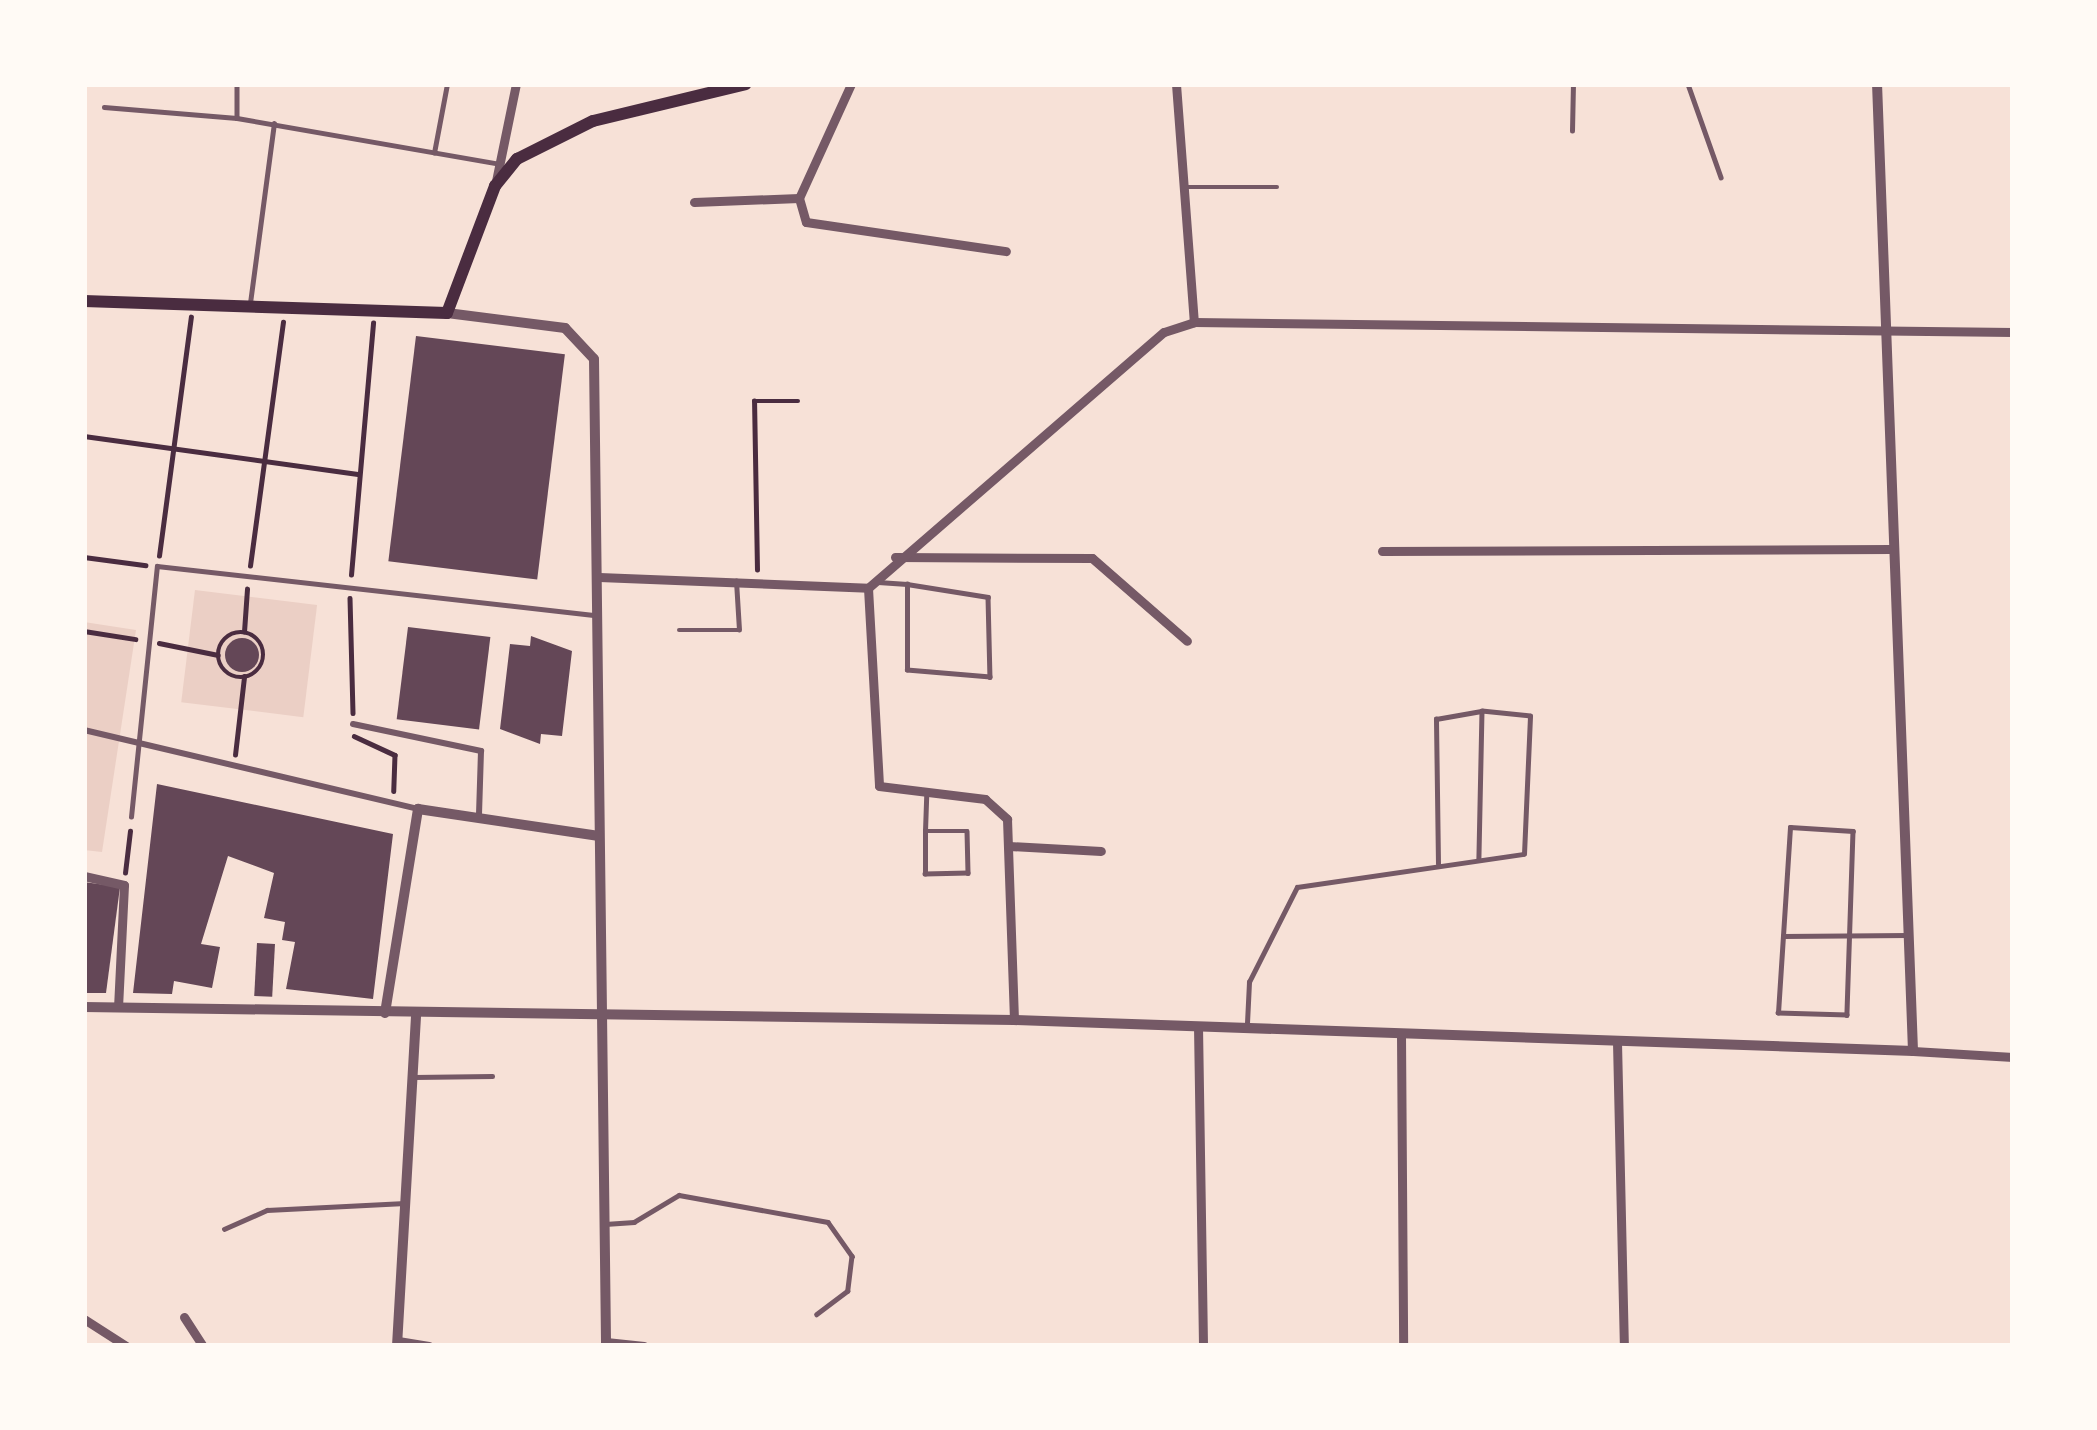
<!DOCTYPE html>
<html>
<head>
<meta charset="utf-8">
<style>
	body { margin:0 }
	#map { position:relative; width:2097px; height:1430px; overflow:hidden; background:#f7e1d7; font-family:Jost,sans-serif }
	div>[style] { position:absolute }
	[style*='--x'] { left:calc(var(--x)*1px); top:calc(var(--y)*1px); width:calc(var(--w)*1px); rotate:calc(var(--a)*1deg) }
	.green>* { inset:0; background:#ebcfc5; transform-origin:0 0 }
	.building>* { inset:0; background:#644757; transform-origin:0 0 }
	.round { border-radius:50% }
	.path>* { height:4.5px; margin:-2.25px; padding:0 2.25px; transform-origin:2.25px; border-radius:2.25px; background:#4a2c40 }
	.path>.ring { margin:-2.25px; padding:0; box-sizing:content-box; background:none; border:4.5px solid #4a2c40; border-radius:50% }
	.service>* { height:4.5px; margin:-2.25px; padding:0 2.25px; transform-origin:2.25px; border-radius:2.25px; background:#755966 }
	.pedestrian>* { height:6px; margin:-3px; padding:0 3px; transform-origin:3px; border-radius:3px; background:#755966 }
	.minor>* { height:9px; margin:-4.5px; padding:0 4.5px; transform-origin:4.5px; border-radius:4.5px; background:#755966 }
	.tertiary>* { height:10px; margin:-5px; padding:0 5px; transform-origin:5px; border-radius:5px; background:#755966 }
	.secondary>* { height:12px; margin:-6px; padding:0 6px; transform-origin:6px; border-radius:6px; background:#4a2c40 }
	span { translate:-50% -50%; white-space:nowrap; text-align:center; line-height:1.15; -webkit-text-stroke:12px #fffaf5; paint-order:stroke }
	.frame { position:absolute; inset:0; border:87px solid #fffaf5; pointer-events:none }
</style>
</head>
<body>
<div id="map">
	<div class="green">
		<i style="left:195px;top:590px;width:123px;height:113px;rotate:7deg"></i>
		<i style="clip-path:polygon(84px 622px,136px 630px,102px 852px,84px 850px)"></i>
	</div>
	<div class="building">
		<i style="left:416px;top:336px;width:150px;height:227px;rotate:7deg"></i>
		<i style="left:408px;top:627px;width:83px;height:93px;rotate:7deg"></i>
		<i style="clip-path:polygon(531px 636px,572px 651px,562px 736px,541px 734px,540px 744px,500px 729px,510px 644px,530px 646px)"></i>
		<i class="round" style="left:225px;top:638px;width:34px;height:34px"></i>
		<i style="clip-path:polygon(157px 784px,393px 834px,373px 999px,286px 989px,295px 942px,282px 940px,285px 922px,264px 918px,274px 873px,228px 856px,201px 944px,220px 947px,212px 988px,174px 981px,172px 994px,133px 993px)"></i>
		<i style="clip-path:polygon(84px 882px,120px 887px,106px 993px,84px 993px)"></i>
		<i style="left:257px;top:943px;width:18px;height:53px;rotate:3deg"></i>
	</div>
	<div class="path">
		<i style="--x:84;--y:436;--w:276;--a:7.9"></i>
		<i style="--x:159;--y:556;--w:241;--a:-82.4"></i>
		<i style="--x:84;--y:557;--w:62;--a:7.5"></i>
		<i style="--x:250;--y:566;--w:246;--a:-82.3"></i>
		<i style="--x:757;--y:570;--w:169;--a:-91"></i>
		<i style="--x:754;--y:401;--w:44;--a:0"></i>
		<i style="--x:351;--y:575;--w:253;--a:-85"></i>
		<i style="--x:350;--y:598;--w:115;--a:88.5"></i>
		<i style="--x:84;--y:631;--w:52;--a:8.9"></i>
		<i style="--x:244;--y:632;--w:43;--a:-86"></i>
		<i class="ring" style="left:218px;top:632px;width:41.5px;height:41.5px"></i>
		<i style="--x:159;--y:643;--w:60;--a:11.5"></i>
		<i style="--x:354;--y:736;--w:45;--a:24.9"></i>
		<i style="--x:395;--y:755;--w:36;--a:92"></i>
		<i style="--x:235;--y:755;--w:79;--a:-83.4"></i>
		<i style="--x:125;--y:873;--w:42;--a:-83.2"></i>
	</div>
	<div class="service">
		<i style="--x:237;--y:84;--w:34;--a:90"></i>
		<i style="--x:237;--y:118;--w:262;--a:9.9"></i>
		<i style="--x:1688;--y:84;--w:99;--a:70.5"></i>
		<i style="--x:104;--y:107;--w:133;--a:4.7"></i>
		<i style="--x:1572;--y:131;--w:47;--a:-88.8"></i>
		<i style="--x:434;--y:153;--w:70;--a:-79.3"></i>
		<i style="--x:1186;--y:187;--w:91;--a:0"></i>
		<i style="--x:250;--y:303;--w:181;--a:-82.4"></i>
		<i style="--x:878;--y:582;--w:29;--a:4"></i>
		<i style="--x:907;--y:584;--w:82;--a:9.1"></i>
		<i style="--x:988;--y:597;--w:80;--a:88.6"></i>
		<i style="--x:990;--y:677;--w:83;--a:-175.2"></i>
		<i style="--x:907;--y:670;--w:86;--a:-90"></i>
		<i style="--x:679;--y:630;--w:60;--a:0"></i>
		<i style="--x:739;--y:630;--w:49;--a:-93.5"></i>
		<i style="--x:131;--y:817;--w:252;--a:-84.1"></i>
		<i style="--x:157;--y:566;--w:439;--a:6.4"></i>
		<i style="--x:1790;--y:827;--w:63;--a:3.6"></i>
		<i style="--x:1853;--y:831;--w:184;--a:91.9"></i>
		<i style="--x:1847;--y:1015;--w:69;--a:-178.3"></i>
		<i style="--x:1778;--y:1013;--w:186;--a:-86.3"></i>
		<i style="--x:925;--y:831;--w:42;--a:0"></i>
		<i style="--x:967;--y:831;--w:42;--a:88.6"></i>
		<i style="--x:968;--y:873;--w:43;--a:178.7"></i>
		<i style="--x:925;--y:874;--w:43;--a:-90"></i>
		<i style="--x:925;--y:831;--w:37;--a:-88"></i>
		<i style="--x:1438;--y:864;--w:145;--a:-90.8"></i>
		<i style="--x:1436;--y:719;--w:47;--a:-9.9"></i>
		<i style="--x:1482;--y:711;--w:149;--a:91.2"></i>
		<i style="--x:1783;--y:936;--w:125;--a:-0.5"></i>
		<i style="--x:1247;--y:1023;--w:41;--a:-87.2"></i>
		<i style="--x:1249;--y:982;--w:106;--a:-63.2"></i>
		<i style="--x:1297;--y:887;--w:229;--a:-8.3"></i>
		<i style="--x:1524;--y:854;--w:138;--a:-87.5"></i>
		<i style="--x:1530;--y:716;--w:48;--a:-174.1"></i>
		<i style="--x:414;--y:1077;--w:78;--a:-0.7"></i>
		<i style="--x:605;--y:1224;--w:29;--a:-4"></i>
		<i style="--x:634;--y:1222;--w:52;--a:-31"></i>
		<i style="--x:679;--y:1195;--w:151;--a:10.3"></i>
		<i style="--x:828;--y:1222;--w:42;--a:54.8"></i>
		<i style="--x:852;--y:1256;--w:35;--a:97"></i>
		<i style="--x:848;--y:1291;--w:39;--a:143"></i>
		<i style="--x:224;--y:1229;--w:47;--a:-23.8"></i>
		<i style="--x:267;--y:1210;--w:138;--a:-2.9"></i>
	</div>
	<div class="pedestrian">
		<i style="--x:353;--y:724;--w:131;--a:11.9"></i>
		<i style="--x:481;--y:751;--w:63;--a:91.8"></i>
		<i style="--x:84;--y:730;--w:343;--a:13.3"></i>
	</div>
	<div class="minor">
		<i style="--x:851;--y:84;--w:125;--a:114.5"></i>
		<i style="--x:799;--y:198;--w:25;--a:74"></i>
		<i style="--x:806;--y:222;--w:202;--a:8.3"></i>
		<i style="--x:1176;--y:84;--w:239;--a:85.7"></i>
		<i style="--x:495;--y:186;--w:104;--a:-78.4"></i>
		<i style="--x:694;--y:202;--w:105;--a:-2.2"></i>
		<i style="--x:1382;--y:551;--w:510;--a:-0.22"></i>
		<i style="--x:895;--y:557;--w:197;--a:0.3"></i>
		<i style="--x:1092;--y:558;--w:126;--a:41.1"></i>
		<i style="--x:599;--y:577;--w:269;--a:2.3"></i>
		<i style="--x:868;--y:588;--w:391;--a:-40.9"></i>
		<i style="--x:1164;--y:332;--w:32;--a:-18"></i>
		<i style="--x:1194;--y:322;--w:819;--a:0.7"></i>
		<i style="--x:868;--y:588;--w:198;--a:86.8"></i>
		<i style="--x:879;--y:786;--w:107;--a:7"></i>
		<i style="--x:985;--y:799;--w:30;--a:42"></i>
		<i style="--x:1007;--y:819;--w:201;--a:88"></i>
		<i style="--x:1009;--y:846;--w:92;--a:3.1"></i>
		<i style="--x:84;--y:876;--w:41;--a:12.7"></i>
		<i style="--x:124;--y:885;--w:122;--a:92.8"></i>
		<i style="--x:1198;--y:1026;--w:320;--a:89.1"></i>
		<i style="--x:1401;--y:1035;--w:311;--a:89.6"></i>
		<i style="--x:1617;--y:1042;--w:304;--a:88.7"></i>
		<i style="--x:1913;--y:1051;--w:100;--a:3.4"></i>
		<i style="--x:184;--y:1317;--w:35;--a:57"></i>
		<i style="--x:84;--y:1319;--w:50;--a:32.7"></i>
		<i style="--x:398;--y:1341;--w:31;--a:9"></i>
		<i style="--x:606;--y:1342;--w:38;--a:6"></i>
	</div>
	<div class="tertiary">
		<i style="--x:447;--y:313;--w:119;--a:7.2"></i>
		<i style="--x:565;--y:328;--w:42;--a:46.9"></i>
		<i style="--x:594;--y:359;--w:987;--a:89.3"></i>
		<i style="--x:84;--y:1007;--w:930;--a:0.8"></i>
		<i style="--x:1014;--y:1020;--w:900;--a:1.97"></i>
		<i style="--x:1913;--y:1051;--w:968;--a:-92.13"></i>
		<i style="--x:385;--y:1013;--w:207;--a:-80.8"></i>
		<i style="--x:418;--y:809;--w:183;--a:8.5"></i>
		<i style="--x:397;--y:1346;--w:333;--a:-86.7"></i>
	</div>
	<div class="secondary">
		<i style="--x:84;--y:301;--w:363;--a:1.9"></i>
		<i style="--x:447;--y:313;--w:136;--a:-69.3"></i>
		<i style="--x:495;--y:186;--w:35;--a:-51"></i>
		<i style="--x:517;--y:159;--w:85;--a:-26.6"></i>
		<i style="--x:593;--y:121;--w:157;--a:-13.6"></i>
	</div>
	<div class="frame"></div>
</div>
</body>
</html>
